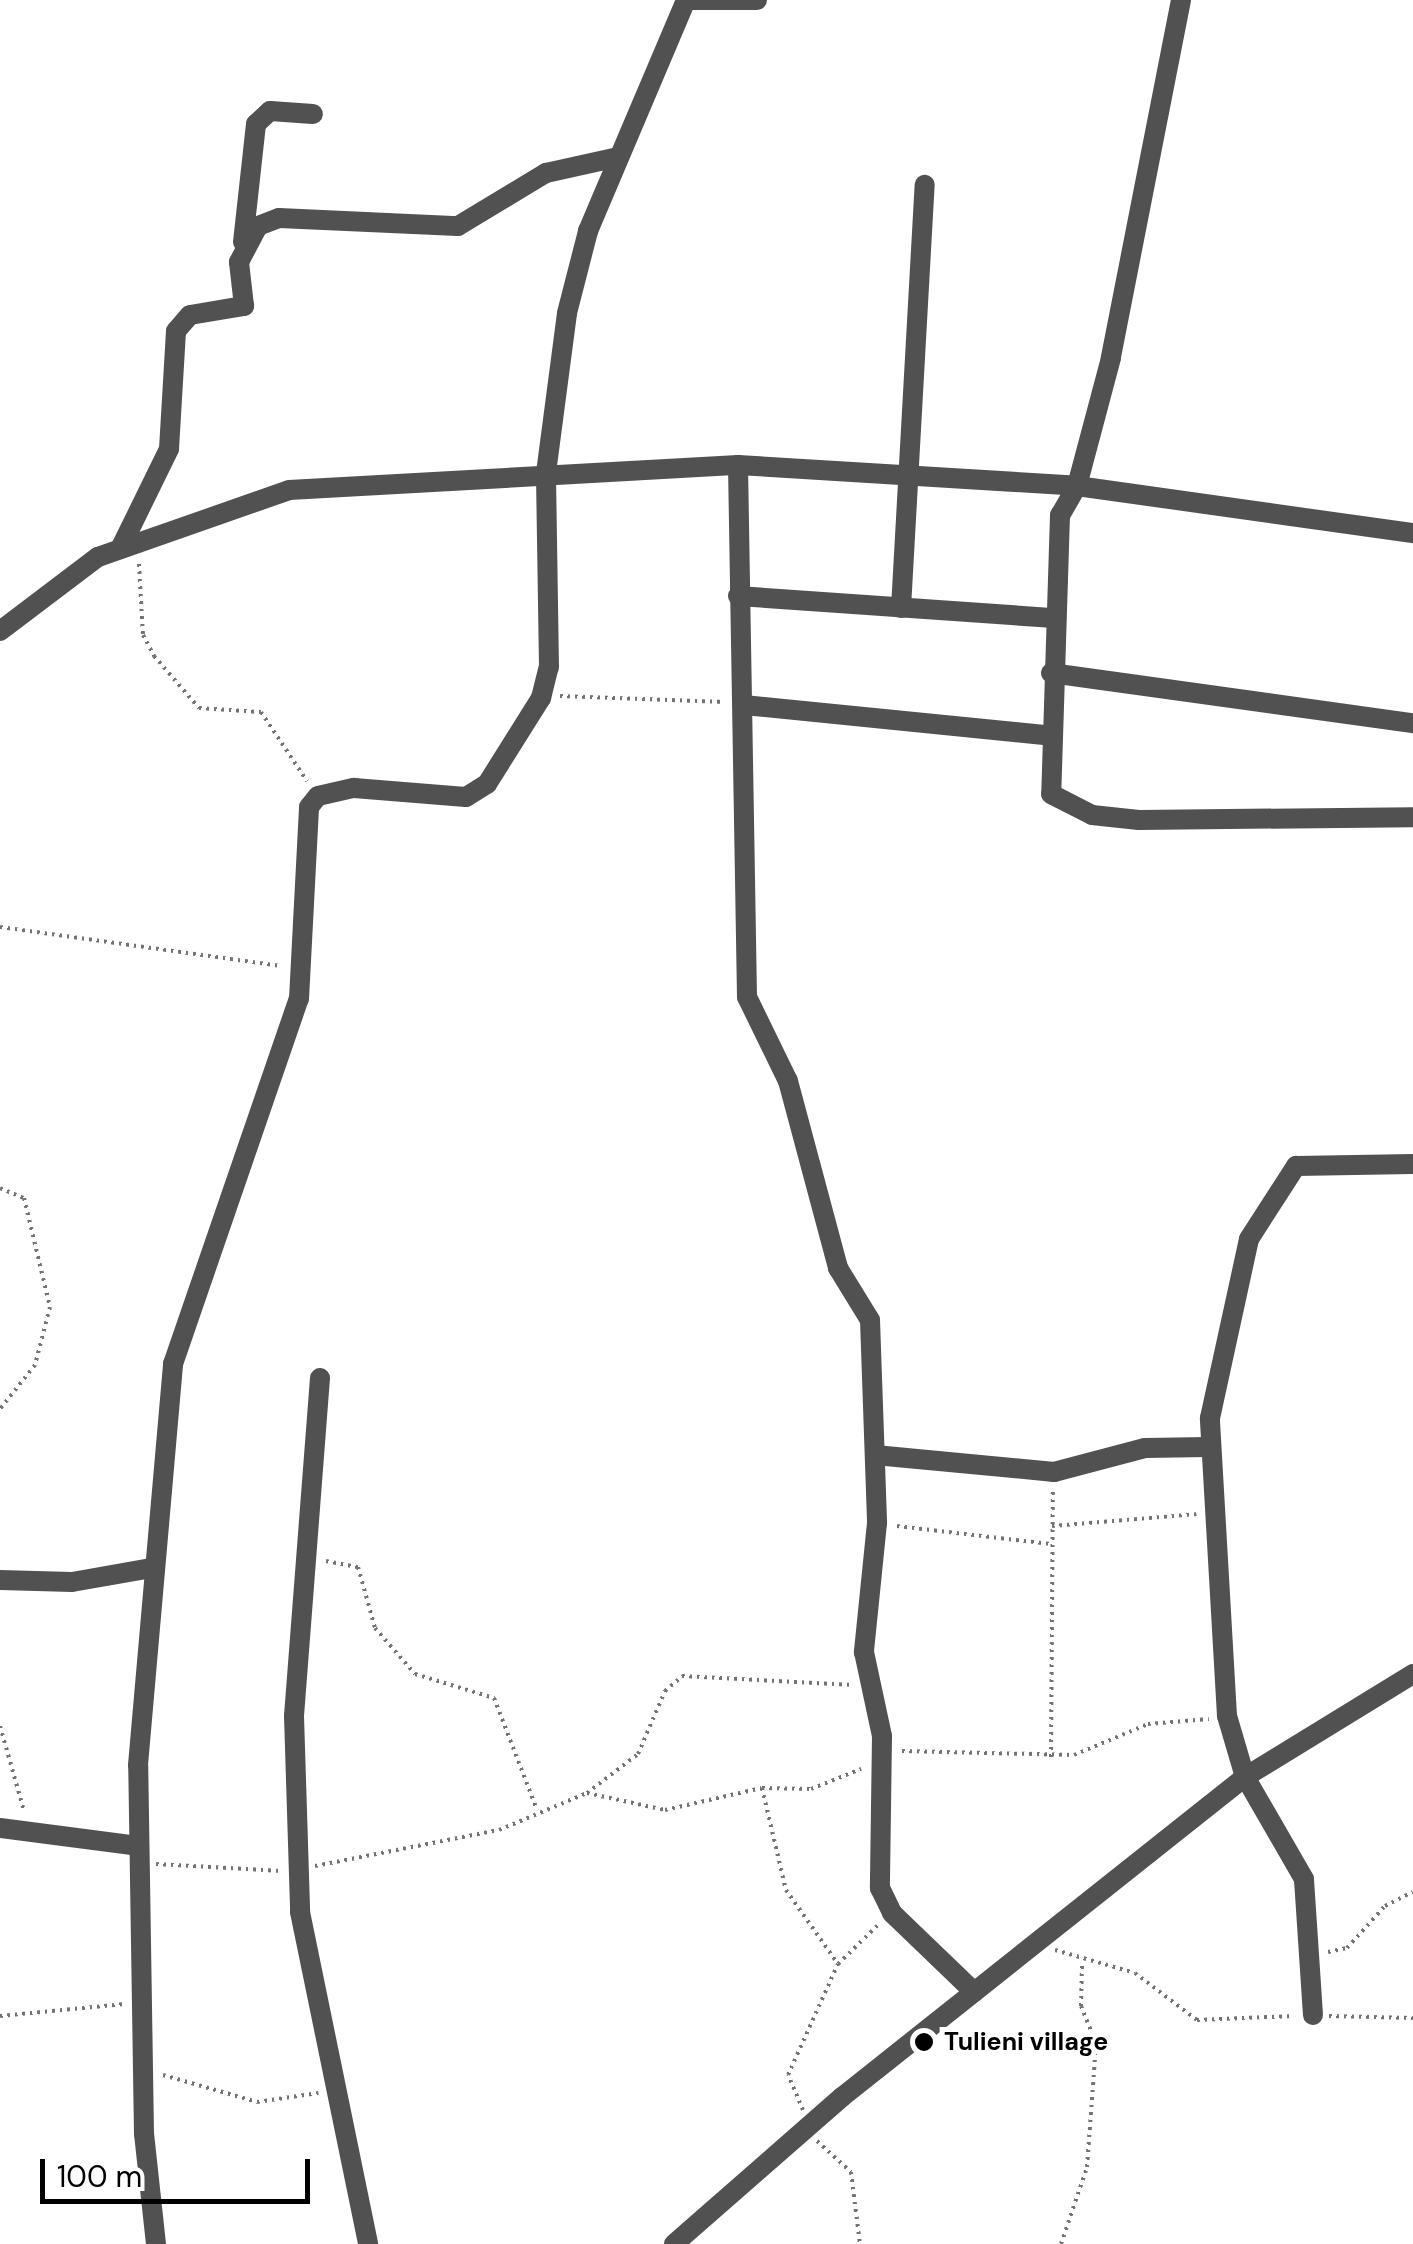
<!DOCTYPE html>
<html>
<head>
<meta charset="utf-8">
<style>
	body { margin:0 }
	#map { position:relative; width:1413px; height:2244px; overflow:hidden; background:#fff; font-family:"DM Sans",sans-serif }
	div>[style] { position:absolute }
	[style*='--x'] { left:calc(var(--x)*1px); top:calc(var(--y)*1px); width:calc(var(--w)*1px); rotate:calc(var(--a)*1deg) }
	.path>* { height:4px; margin-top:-2px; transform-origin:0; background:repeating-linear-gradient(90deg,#737373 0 2.5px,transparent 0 7.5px) }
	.minor>* { height:20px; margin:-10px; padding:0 10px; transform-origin:10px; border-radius:10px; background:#515151 }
	.dots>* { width:28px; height:28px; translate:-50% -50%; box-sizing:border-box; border:5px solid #fff; border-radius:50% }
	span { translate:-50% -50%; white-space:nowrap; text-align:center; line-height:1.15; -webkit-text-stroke:10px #fff; paint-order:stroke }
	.poi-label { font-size:25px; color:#000; font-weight:700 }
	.left { translate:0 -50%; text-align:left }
	.scale { position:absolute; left:40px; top:2159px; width:270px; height:45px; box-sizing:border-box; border:5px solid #000; border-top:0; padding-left:12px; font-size:30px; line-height:35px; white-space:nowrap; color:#000; -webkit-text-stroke:8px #fff; paint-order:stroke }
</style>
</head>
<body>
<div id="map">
	<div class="path">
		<i style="--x:139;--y:564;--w:71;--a:86.8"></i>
		<i style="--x:143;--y:635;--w:24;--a:62"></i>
		<i style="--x:154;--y:656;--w:69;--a:49.1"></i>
		<i style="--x:199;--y:708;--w:62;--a:3.7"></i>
		<i style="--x:261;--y:712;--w:83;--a:56.3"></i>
		<i style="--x:560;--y:696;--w:165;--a:2.1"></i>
		<i style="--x:0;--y:927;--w:284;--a:7.9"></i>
		<i style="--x:0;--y:1188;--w:26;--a:23"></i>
		<i style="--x:24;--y:1198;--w:112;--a:76.6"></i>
		<i style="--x:50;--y:1307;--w:60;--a:104.5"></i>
		<i style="--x:35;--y:1365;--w:56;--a:128.5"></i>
		<i style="--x:897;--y:1526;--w:155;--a:6.7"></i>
		<i style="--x:1052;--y:1526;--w:145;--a:-4.7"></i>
		<i style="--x:326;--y:1561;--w:33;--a:11"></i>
		<i style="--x:358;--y:1567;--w:63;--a:74.4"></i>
		<i style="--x:375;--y:1628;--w:61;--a:49"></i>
		<i style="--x:415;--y:1674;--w:83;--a:16.9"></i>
		<i style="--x:494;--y:1698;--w:120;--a:69"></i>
		<i style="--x:0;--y:1726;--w:88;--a:74.2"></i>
		<i style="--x:902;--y:1751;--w:172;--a:1.3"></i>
		<i style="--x:1074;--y:1755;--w:80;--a:-22.7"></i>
		<i style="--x:1148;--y:1724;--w:61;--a:-4.7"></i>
		<i style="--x:1051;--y:1757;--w:265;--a:-89.6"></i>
		<i style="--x:762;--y:1788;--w:105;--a:76.8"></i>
		<i style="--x:786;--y:1890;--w:90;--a:54.9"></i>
		<i style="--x:587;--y:1793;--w:80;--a:12.3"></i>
		<i style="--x:665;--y:1810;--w:99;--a:-12.8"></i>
		<i style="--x:762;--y:1788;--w:49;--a:1.2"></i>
		<i style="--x:811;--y:1789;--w:54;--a:-21.8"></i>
		<i style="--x:156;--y:1864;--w:126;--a:3.2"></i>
		<i style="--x:315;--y:1866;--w:187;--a:-11.1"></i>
		<i style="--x:499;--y:1830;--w:95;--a:-22.8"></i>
		<i style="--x:587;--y:1793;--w:64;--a:-37.4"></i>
		<i style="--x:638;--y:1754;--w:69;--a:-66.8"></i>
		<i style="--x:665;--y:1691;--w:23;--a:-41"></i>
		<i style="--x:682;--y:1676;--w:172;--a:3"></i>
		<i style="--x:1055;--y:1950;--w:83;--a:16"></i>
		<i style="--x:1135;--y:1973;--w:78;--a:37.2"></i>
		<i style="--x:1197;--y:2020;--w:97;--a:-2.4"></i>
		<i style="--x:1328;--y:1952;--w:19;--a:-12"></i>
		<i style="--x:1347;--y:1948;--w:57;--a:-47.9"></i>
		<i style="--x:1385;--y:1906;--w:31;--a:-27"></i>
		<i style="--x:0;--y:2016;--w:125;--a:-5.5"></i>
		<i style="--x:1329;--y:2016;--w:84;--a:1.4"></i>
		<i style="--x:163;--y:2075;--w:98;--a:16"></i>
		<i style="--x:257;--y:2102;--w:62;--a:-8.4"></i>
		<i style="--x:803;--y:2110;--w:38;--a:-113"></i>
		<i style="--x:788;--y:2075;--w:122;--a:-65.8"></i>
		<i style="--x:838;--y:1964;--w:57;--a:-44.3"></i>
		<i style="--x:817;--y:2141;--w:46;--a:42.4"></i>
		<i style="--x:851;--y:2172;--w:73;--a:82.9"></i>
		<i style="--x:1061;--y:2244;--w:81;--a:-71.3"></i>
		<i style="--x:1087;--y:2167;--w:124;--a:-85.8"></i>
		<i style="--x:1096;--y:2043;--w:40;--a:-112"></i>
		<i style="--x:1081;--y:2006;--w:41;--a:-88.6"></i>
	</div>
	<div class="minor">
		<i style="--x:693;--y:0;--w:64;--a:0"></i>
		<i style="--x:1181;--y:0;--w:365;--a:101.1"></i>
		<i style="--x:1111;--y:358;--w:132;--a:104.9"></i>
		<i style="--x:1077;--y:486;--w:34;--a:120"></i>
		<i style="--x:1060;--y:515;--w:279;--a:91.8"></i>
		<i style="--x:1051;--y:794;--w:46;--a:27.1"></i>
		<i style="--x:1092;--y:815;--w:47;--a:6.1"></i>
		<i style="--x:1139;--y:820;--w:274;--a:-0.6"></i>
		<i style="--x:243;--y:242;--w:119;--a:-83.7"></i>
		<i style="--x:256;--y:124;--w:19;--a:-43"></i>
		<i style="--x:270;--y:111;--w:43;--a:4"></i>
		<i style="--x:738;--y:465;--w:532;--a:89.03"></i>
		<i style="--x:747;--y:997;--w:93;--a:64"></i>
		<i style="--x:788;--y:1081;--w:194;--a:75"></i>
		<i style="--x:838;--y:1268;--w:61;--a:58.4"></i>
		<i style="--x:870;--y:1320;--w:203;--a:88"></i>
		<i style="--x:877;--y:1523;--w:130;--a:95.8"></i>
		<i style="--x:864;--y:1652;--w:86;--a:77.9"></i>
		<i style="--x:882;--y:1736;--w:152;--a:90.8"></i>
		<i style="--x:880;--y:1888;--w:28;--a:64"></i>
		<i style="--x:892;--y:1913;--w:114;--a:43.9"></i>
		<i style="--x:122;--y:545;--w:107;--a:-63.9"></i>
		<i style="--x:169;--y:449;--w:118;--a:-86.6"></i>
		<i style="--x:176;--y:331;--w:21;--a:-49"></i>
		<i style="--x:190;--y:315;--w:55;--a:-9.5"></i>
		<i style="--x:244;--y:306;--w:44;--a:-96.5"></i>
		<i style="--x:239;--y:262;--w:41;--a:-62.2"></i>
		<i style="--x:258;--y:226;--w:22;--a:-21"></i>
		<i style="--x:279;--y:218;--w:179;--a:2.6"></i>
		<i style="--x:458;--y:226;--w:103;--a:-31.1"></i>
		<i style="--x:546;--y:173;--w:74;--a:-12.5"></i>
		<i style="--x:738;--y:596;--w:317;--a:4"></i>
		<i style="--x:901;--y:608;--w:424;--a:-86.8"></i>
		<i style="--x:0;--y:631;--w:123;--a:-37.1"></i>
		<i style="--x:98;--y:557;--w:202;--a:-19.3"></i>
		<i style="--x:289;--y:490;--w:450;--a:-3.2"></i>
		<i style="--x:738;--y:465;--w:340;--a:3.5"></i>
		<i style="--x:1077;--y:486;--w:339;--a:8"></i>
		<i style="--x:1051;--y:673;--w:365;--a:7.9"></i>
		<i style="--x:744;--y:705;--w:304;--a:5.7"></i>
		<i style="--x:320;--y:1378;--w:339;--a:94.4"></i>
		<i style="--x:294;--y:1716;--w:196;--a:88.2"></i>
		<i style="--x:300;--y:1912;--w:339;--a:78.4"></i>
		<i style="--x:875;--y:1455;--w:180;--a:5.4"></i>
		<i style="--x:1054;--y:1472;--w:94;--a:-14.8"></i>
		<i style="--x:1145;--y:1448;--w:63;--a:-0.9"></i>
		<i style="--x:0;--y:1580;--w:72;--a:1.6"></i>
		<i style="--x:72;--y:1582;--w:80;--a:-10"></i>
		<i style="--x:0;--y:1828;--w:139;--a:7.4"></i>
		<i style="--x:1313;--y:2015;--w:136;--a:-93.8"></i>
		<i style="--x:1304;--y:1879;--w:118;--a:-120"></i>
		<i style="--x:1245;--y:1777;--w:64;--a:-106.4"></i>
		<i style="--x:1227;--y:1716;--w:298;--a:-93.3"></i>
		<i style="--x:1210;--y:1418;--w:183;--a:-77.7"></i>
		<i style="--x:1249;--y:1239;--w:87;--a:-57.2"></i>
		<i style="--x:1296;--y:1166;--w:117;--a:-1"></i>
		<i style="--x:156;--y:2244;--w:111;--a:-96.2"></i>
		<i style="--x:144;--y:2134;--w:369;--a:-90.9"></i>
		<i style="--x:138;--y:1765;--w:403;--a:-85"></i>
		<i style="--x:173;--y:1364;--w:386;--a:-71"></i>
		<i style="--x:299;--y:999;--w:192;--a:-87"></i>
		<i style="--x:309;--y:807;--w:14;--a:-51"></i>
		<i style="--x:318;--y:796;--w:37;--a:-13"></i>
		<i style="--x:354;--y:788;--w:112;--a:4.6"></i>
		<i style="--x:466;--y:797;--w:25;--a:-32"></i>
		<i style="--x:487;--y:784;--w:102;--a:-57.9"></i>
		<i style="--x:541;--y:698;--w:32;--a:-76"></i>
		<i style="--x:549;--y:667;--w:194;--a:-90.9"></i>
		<i style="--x:546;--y:473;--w:161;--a:-82.5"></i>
		<i style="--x:567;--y:313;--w:85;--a:-75.6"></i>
		<i style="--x:588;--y:231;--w:251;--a:-67"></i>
		<i style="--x:674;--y:2244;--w:223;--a:-41.2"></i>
		<i style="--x:842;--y:2097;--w:515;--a:-38.45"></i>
		<i style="--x:1245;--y:1777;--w:197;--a:-31.5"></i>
	</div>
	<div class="dots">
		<i style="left:924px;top:2042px;background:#000"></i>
	</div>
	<div class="poi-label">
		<span class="left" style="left:944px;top:2042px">Tulieni village</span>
	</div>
	<div class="scale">100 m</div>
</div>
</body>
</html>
